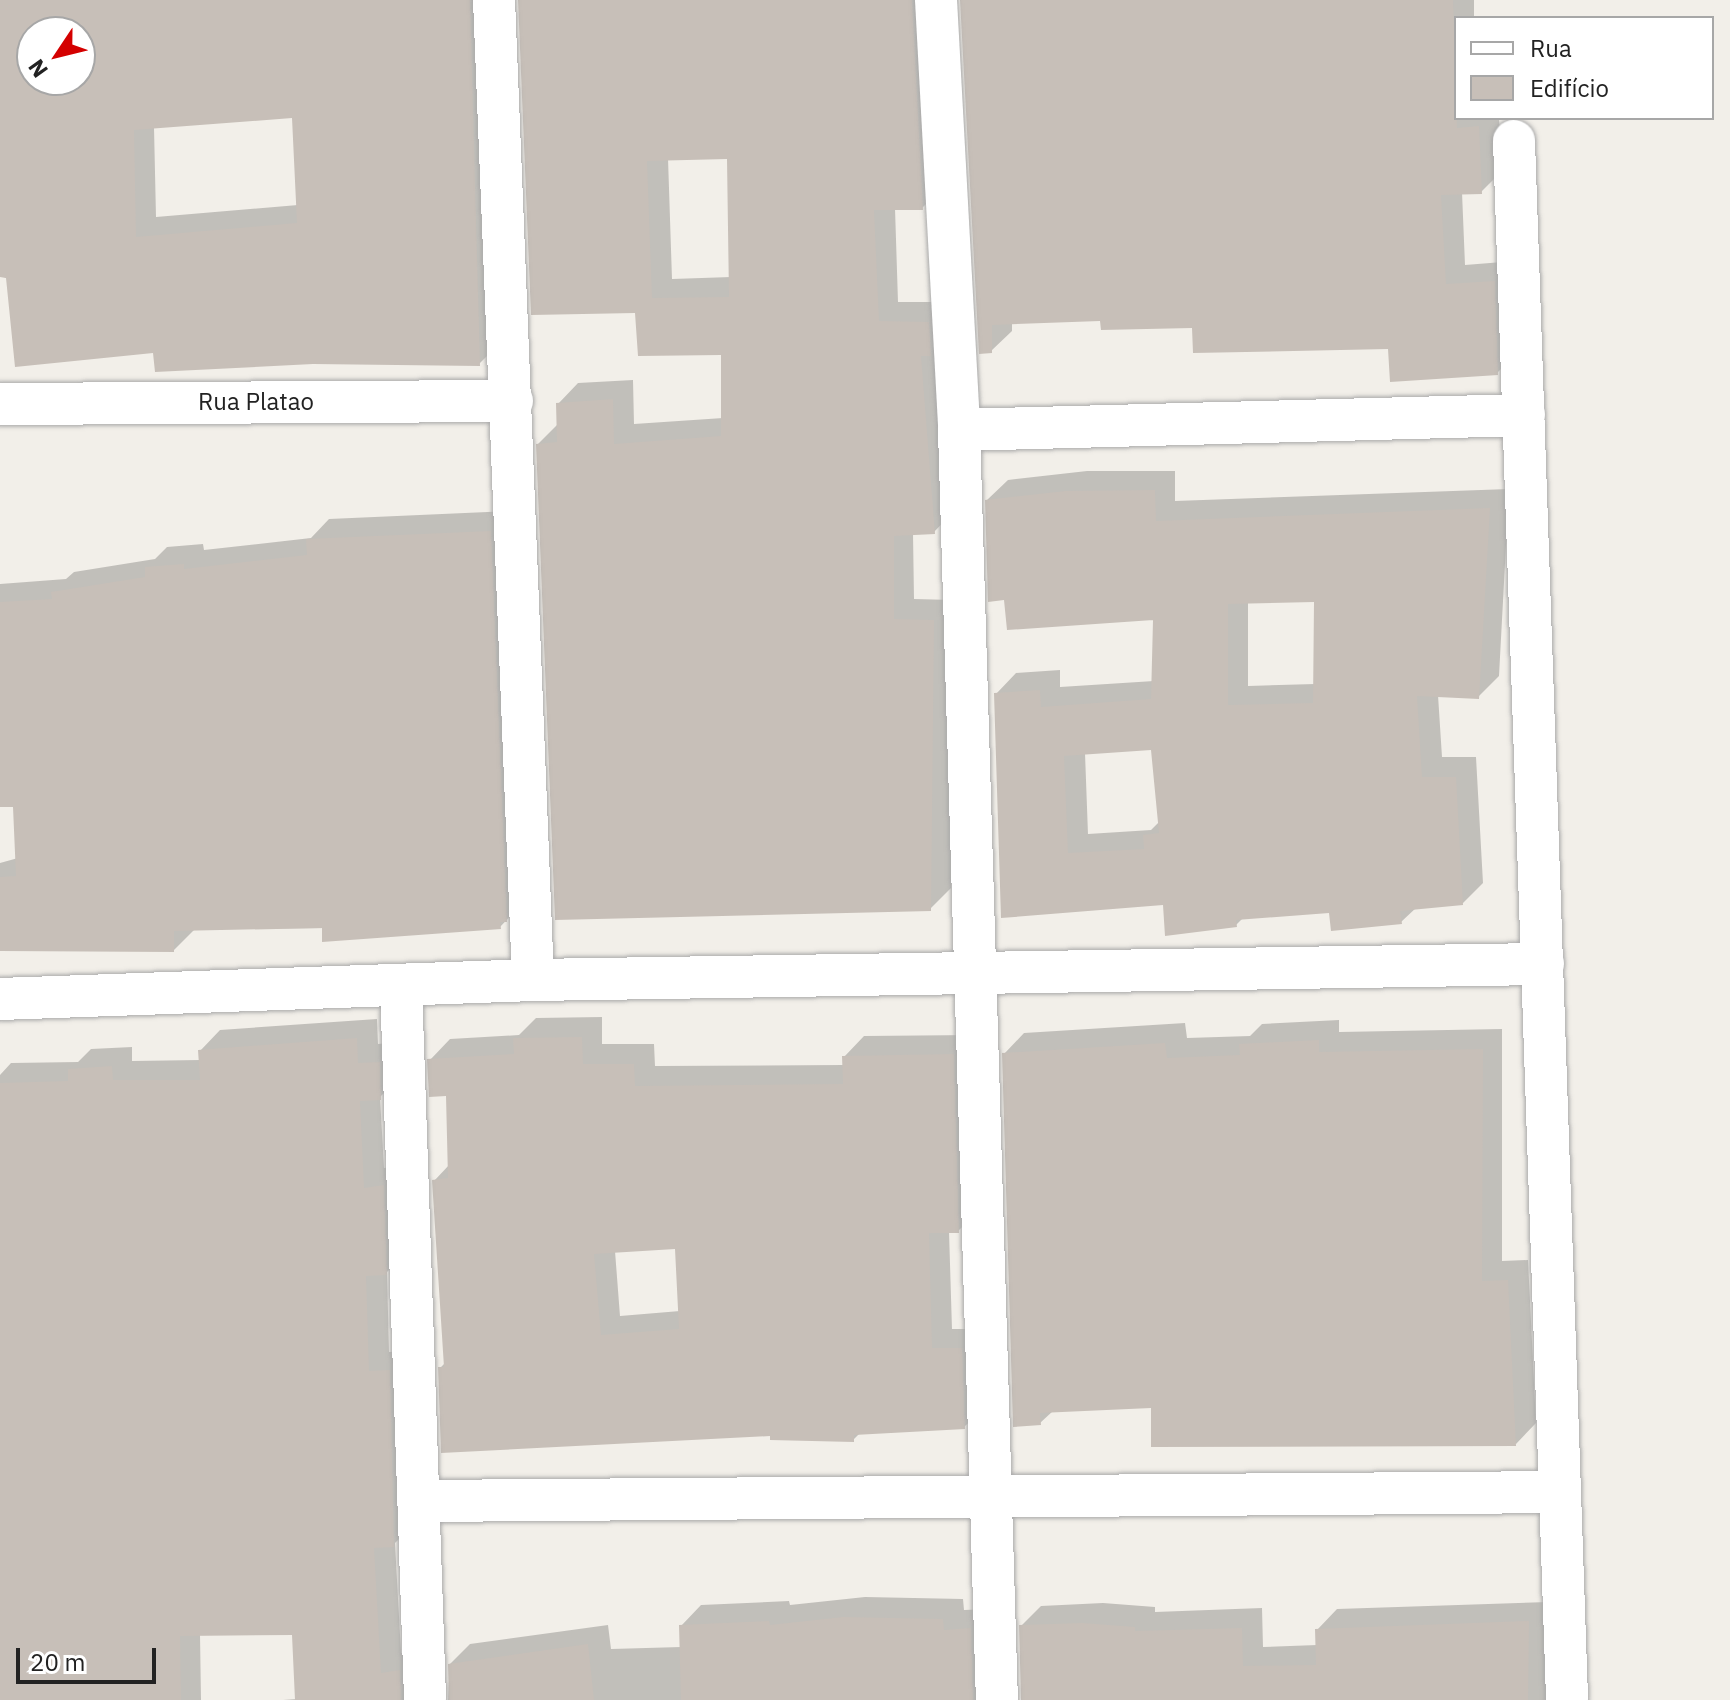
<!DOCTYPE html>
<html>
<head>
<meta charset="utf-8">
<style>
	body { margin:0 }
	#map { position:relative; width:1730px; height:1700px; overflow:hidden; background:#f2efe9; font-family:"IBM Plex Sans",sans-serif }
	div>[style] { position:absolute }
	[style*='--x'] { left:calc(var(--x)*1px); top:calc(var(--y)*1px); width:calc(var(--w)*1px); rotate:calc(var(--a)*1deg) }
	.shadow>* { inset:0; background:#0003 }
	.building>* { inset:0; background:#c7bfb8 }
	.roads { filter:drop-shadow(0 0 2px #a9a9a9) drop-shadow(0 0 2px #a9a9a9) }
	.street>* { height:42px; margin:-21px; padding:0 21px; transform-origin:21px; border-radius:21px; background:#fff }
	span { translate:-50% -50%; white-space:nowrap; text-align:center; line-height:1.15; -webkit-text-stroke:8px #fff; paint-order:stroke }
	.street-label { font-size:24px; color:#222 }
	.legend { position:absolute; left:1454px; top:16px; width:260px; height:104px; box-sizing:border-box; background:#fff; border:2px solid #a7a7a7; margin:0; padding:10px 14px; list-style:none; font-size:24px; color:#222 }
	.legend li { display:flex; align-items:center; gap:16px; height:40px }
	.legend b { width:40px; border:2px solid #a7a7a7 }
	.north { position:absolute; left:16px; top:16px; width:80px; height:80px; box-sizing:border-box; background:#fff; border:2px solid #a7a7a7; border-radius:50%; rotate:235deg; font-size:22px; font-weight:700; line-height:32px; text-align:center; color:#222 }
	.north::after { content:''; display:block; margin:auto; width:28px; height:36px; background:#d40000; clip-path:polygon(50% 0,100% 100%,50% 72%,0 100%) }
	.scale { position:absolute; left:16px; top:1648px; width:140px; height:36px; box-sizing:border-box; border:4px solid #222; border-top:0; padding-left:10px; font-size:24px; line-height:28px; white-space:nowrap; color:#222; -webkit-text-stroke:6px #fff; paint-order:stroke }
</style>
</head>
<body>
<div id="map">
	<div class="shadow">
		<i style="clip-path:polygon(evenodd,0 0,490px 0,500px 343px,479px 364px,155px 351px,0 275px,0 0,32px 32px,80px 32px,80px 80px,32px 80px,32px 32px,0 0,294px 116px,298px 205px,156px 217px,154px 127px,294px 116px)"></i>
		<i style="clip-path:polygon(evenodd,520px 0,936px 0,943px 187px,922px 208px,895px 208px,898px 302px,949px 302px,954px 511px,934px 532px,913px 533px,914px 599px,953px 600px,951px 888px,930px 909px,538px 444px,558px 424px,558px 404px,578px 383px,633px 380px,634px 424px,723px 418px,723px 353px,637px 311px,520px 0,729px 156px,731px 277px,672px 279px,668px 158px,729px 156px)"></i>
		<i style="clip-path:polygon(962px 0,1474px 0,1474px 18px,1456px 18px,1456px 118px,1499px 118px,1502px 171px,1481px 192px,1462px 192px,1465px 265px,1515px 261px,1518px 352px,1497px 373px,1390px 347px,1102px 319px,1012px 322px,1012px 331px,991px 351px)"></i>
		<i style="clip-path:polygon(evenodd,1087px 471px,1175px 471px,1175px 501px,1509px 489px,1499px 676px,1478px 697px,1438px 695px,1442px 757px,1476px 757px,1483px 883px,1463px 903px,1417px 907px,1401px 922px,1331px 911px,1244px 917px,1236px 925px,1165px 903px,1003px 916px,996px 694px,1016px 673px,1060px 670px,1060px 687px,1154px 681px,1155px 618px,987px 500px,1008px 480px,1087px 471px,1316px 600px,1315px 684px,1248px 686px,1248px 602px,1316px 600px,1087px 471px,1152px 748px,1160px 821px,1151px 830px,1088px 834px,1085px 753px,1152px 748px)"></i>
		<i style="clip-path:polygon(511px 511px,520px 906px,500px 927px,195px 929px,174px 950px,0 950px,0 863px,18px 858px,15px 805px,0 805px,0 584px,66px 579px,74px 572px,155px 559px,167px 547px,203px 544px,204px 550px,311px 538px,329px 519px)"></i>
		<i style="clip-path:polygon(evenodd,602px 1017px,602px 1044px,654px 1044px,655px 1066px,844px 1065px,844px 1057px,864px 1036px,973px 1035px,979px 1211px,958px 1231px,949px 1231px,952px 1329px,982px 1329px,985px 1407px,964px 1427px,860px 1433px,853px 1440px,772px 1434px,440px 1368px,445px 1363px,434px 1181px,450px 1164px,448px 1094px,430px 1060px,450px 1039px,519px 1035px,536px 1018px,602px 1017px,677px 1247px,680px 1311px,620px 1316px,615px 1251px,677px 1247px)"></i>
		<i style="clip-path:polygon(377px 1019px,378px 1044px,399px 1042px,400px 1077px,380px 1097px,384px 1168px,403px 1166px,406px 1253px,387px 1272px,389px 1352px,410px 1351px,414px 1524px,395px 1543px,401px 1653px,420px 1651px,434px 1700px,283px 1700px,297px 1699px,294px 1633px,200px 1634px,201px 1700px,0 1700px,0 1075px,11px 1063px,78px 1062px,91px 1049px,132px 1047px,132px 1061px,200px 1060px,200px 1051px,220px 1030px)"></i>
		<i style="clip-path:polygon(1339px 1020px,1339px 1032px,1502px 1029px,1502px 1261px,1528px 1260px,1536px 1423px,1516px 1444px,1153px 1406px,1053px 1411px,1040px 1423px,1004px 1054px,1024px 1033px,1185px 1023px,1187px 1038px,1250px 1036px,1262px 1024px)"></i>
		<i style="clip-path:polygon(865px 1597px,963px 1599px,964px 1610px,991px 1609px,1010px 1700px,448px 1700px,450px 1664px,470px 1644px,608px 1625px,611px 1649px,681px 1647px,681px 1626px,701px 1605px,789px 1601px,790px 1605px)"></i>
		<i style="clip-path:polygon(1549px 1602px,1548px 1700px,1023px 1700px,1021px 1626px,1041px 1606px,1103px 1603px,1155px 1607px,1155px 1612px,1262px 1608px,1263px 1647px,1317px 1645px,1317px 1630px,1337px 1609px)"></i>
	</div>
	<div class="building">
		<i style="clip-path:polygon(evenodd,0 0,470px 0,480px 366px,313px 364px,155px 372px,153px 353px,15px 367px,6px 278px,0 277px,0 0,32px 32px,80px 32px,80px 80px,32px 80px,32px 32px,0 0,292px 118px,297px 223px,136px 237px,134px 130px,292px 118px)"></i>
		<i style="clip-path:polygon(evenodd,518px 0,912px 0,923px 210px,874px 210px,879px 321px,929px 322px,931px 356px,921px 356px,935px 534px,894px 536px,894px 619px,934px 620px,931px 911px,555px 920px,536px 444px,557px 442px,556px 403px,613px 399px,614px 444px,721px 436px,721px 355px,638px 356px,635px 313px,531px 315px,518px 0,727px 159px,729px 297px,652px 298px,647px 161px,727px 159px)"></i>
		<i style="clip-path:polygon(960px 0,1453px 0,1457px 128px,1479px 126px,1482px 194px,1441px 195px,1446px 284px,1495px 281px,1498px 375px,1390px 382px,1388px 349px,1193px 353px,1192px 328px,1101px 330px,1100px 321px,992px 325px,992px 353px,979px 354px)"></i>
		<i style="clip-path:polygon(evenodd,1155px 490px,1156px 521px,1490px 508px,1479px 699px,1417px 696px,1422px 777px,1456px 777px,1463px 905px,1400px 911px,1402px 924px,1331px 931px,1329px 913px,1236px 920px,1237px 927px,1165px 936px,1163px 905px,1001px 918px,994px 693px,1040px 690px,1041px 707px,1151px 699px,1153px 620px,1007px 630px,1004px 600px,988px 602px,985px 500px,1066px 491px,1155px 490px,1314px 602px,1313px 703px,1228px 705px,1228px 604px,1314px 602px,1155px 490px,1151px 750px,1159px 833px,1143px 835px,1144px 849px,1068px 853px,1064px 756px,1151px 750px)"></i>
		<i style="clip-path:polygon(491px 531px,507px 922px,500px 922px,501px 929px,322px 942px,322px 928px,174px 931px,174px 952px,0 951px,0 877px,16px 876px,13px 807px,0 807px,0 602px,52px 599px,51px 592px,145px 577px,145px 567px,184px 564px,184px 569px,307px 555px,306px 539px)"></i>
		<i style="clip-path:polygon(evenodd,582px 1037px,583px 1064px,634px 1064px,635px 1086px,843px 1084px,842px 1056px,954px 1054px,959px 1233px,929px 1233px,932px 1348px,962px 1348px,965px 1429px,854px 1435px,854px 1442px,770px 1440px,770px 1436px,441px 1453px,438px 1367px,444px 1367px,432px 1180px,448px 1178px,446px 1096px,429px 1097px,427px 1059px,514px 1054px,513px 1038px,582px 1037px,675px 1249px,679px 1329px,601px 1335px,594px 1254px,675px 1249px)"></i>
		<i style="clip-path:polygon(357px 1038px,358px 1063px,380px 1062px,381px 1100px,360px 1101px,364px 1188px,384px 1185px,387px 1275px,366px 1276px,369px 1371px,390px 1370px,394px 1547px,374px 1548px,381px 1673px,400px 1670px,401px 1700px,295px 1700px,292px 1635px,180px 1636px,181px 1700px,0 1700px,0 1083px,68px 1081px,68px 1069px,112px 1066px,113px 1080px,200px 1080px,198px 1050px)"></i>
		<i style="clip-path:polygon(1319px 1040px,1319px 1052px,1483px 1049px,1482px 1281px,1508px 1280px,1516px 1446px,1151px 1447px,1151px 1408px,1040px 1413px,1041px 1425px,1013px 1427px,1002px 1053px,1165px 1043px,1167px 1058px,1240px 1055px,1239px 1044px)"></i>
		<i style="clip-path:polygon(843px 1617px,943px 1619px,944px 1630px,971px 1628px,973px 1700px,681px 1700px,679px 1625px,769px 1621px,770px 1625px)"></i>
		<i style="clip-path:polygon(1529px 1621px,1528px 1700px,1021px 1700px,1019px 1625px,1082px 1623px,1135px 1627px,1135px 1631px,1242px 1628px,1243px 1666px,1316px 1665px,1315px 1629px)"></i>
		<i style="clip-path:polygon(588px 1644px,594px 1700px,449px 1700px,448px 1664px)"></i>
	</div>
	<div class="roads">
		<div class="street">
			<i style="--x:494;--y:0;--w:981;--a:87.72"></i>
			<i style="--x:936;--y:0;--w:431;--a:86.9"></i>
			<i style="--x:959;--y:430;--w:1271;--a:88.29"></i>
			<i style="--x:1514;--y:141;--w:1560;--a:88.05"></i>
			<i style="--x:0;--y:404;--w:512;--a:-0.34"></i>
			<i style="--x:959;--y:430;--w:565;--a:-1.52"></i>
			<i style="--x:401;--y:986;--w:714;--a:88.07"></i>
			<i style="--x:0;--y:999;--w:533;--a:-2.04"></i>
			<i style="--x:533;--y:980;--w:1010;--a:-0.91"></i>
			<i style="--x:420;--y:1501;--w:1140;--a:-0.45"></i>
		</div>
	</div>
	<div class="street-label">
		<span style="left:256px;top:402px">Rua Platao</span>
	</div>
	<ul class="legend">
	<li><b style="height:10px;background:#fff"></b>Rua</li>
	<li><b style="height:22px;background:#c7bfb8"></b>Edifício</li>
	</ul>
	<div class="north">N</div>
	<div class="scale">20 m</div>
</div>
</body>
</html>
